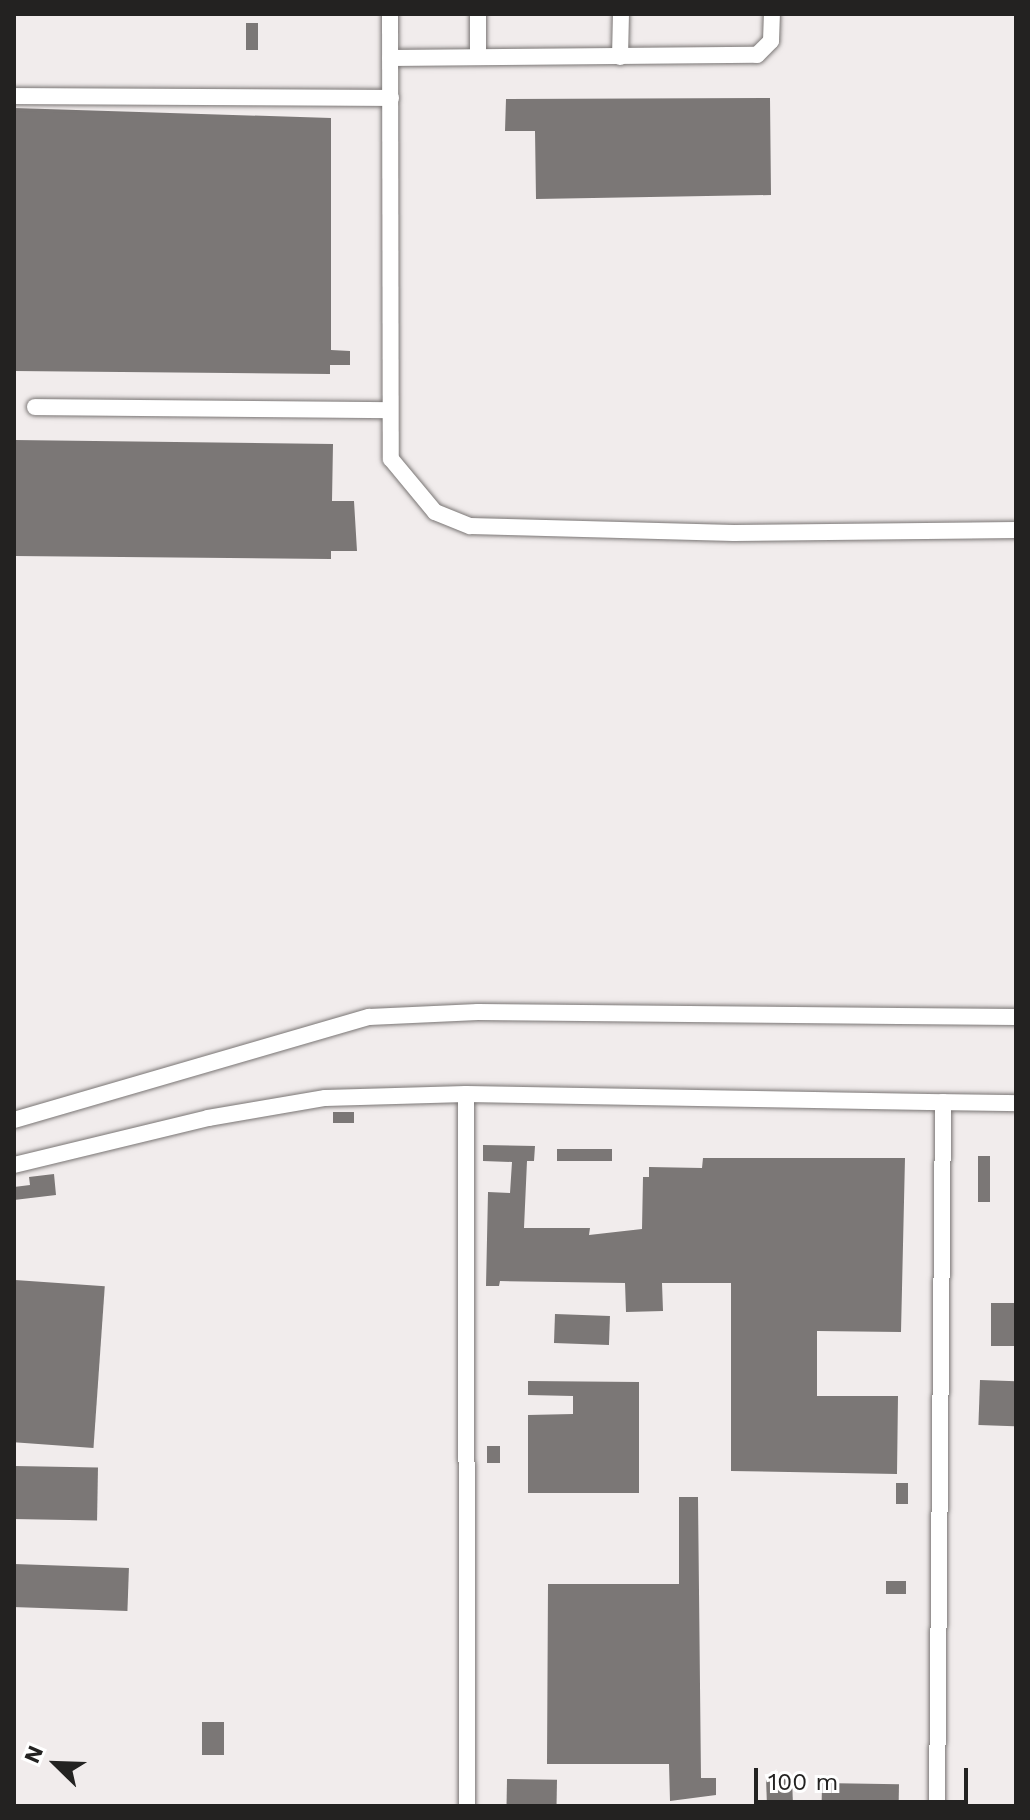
<!DOCTYPE html>
<html>
<head>
<meta charset="utf-8">
<style>
	body { margin:0 }
	#map { position:relative; width:1030px; height:1820px; overflow:hidden; background:#f1ecec; font-family:"Work Sans",sans-serif }
	div>[style] { position:absolute }
	[style*='--x'] { left:calc(var(--x)*1px); top:calc(var(--y)*1px); width:calc(var(--w)*1px); rotate:calc(var(--a)*1deg) }
	.building>* { inset:0; background:#7b7776; transform-origin:0 0 }
	.roads { filter:drop-shadow(0 0 2px #797574) drop-shadow(0 0 2px #797574) }
	.minor>* { height:16px; margin:-8px; padding:0 8px; transform-origin:8px; border-radius:8px; background:#fff }
	span { translate:-50% -50%; white-space:nowrap; text-align:center; line-height:1.15; -webkit-text-stroke:7px #fff; paint-order:stroke }
	.frame { position:absolute; inset:0; border:16px solid #232221; pointer-events:none }
	.north { position:absolute; left:16px; top:1724px; width:80px; height:80px; -webkit-text-stroke:6px #fff; paint-order:stroke; rotate:293deg; font-size:22px; font-weight:700; line-height:32px; text-align:center; color:#232221 }
	.north::after { content:''; display:block; margin:auto; width:28px; height:36px; background:#232221; clip-path:polygon(50% 0,100% 100%,50% 72%,0 100%) }
	.scale { position:absolute; left:754px; top:1768px; width:214px; height:36px; box-sizing:border-box; border:4px solid #232221; border-top:0; padding-left:10px; font-size:24px; line-height:28px; white-space:nowrap; color:#232221; -webkit-text-stroke:6px #fff; paint-order:stroke }
</style>
</head>
<body>
<div id="map">
	<div class="building">
		<i style="left:246px;top:23px;width:12px;height:27px"></i>
		<i style="clip-path:polygon(770px 98px,771px 195px,536px 199px,535px 131px,505px 131px,506px 99px)"></i>
		<i style="clip-path:polygon(14px 108px,331px 118px,331px 350px,350px 351px,350px 365px,330px 365px,330px 374px,14px 371px)"></i>
		<i style="clip-path:polygon(14px 440px,333px 444px,332px 501px,354px 501px,357px 551px,331px 551px,331px 559px,14px 556px)"></i>
		<i style="left:333px;top:1112px;width:21px;height:11px"></i>
		<i style="clip-path:polygon(483px 1145px,535px 1146px,534px 1161px,527px 1161px,524px 1228px,590px 1228px,589px 1235px,642px 1229px,643px 1177px,649px 1177px,649px 1167px,702px 1168px,703px 1158px,905px 1158px,901px 1332px,817px 1331px,817px 1396px,898px 1396px,897px 1474px,731px 1471px,731px 1283px,662px 1283px,663px 1311px,626px 1312px,625px 1283px,500px 1281px,499px 1286px,486px 1286px,488px 1192px,510px 1193px,512px 1162px,483px 1161px)"></i>
		<i style="left:557px;top:1149px;width:55px;height:12px"></i>
		<i style="left:978px;top:1156px;width:12px;height:46px"></i>
		<i style="clip-path:polygon(54px 1174px,56px 1195px,14px 1200px,14px 1187px,30px 1185px,29px 1177px)"></i>
		<i style="left:15px;top:1280px;width:90px;height:162px;rotate:4deg"></i>
		<i style="left:991px;top:1303px;width:25px;height:43px"></i>
		<i style="left:555px;top:1314px;width:55px;height:29px;rotate:2deg"></i>
		<i style="left:980px;top:1380px;width:36px;height:45px;rotate:2deg"></i>
		<i style="clip-path:polygon(528px 1381px,639px 1382px,639px 1493px,528px 1493px,528px 1415px,573px 1414px,573px 1396px,528px 1395px)"></i>
		<i style="left:487px;top:1446px;width:13px;height:17px"></i>
		<i style="left:14px;top:1466px;width:84px;height:53px;rotate:1deg"></i>
		<i style="left:896px;top:1483px;width:12px;height:21px"></i>
		<i style="clip-path:polygon(679px 1497px,698px 1497px,701px 1778px,716px 1778px,716px 1795px,670px 1801px,669px 1764px,547px 1764px,548px 1584px,679px 1584px)"></i>
		<i style="left:14px;top:1564px;width:115px;height:43px;rotate:2deg"></i>
		<i style="left:886px;top:1581px;width:20px;height:13px"></i>
		<i style="left:202px;top:1722px;width:22px;height:33px"></i>
		<i style="left:792px;top:1777px;width:28px;height:26px;rotate:88deg"></i>
		<i style="left:507px;top:1779px;width:50px;height:27px;rotate:1deg"></i>
		<i style="left:822px;top:1783px;width:77px;height:22px;rotate:1deg"></i>
	</div>
	<div class="roads">
		<div class="minor">
			<i style="--x:390;--y:14;--w:445;--a:89.9"></i>
			<i style="--x:391;--y:459;--w:69;--a:50.3"></i>
			<i style="--x:435;--y:512;--w:38;--a:22"></i>
			<i style="--x:470;--y:526;--w:264;--a:1.5"></i>
			<i style="--x:734;--y:533;--w:282;--a:-0.6"></i>
			<i style="--x:478;--y:57;--w:43;--a:-90"></i>
			<i style="--x:620;--y:57;--w:43;--a:-88.7"></i>
			<i style="--x:390;--y:58;--w:367;--a:-0.5"></i>
			<i style="--x:757;--y:55;--w:20;--a:-45"></i>
			<i style="--x:771;--y:41;--w:27;--a:-88"></i>
			<i style="--x:14;--y:96;--w:377;--a:0.3"></i>
			<i style="--x:35;--y:407;--w:353;--a:0.5"></i>
			<i style="--x:466;--y:1094;--w:712;--a:89.92"></i>
			<i style="--x:14;--y:1120;--w:370;--a:-16.2"></i>
			<i style="--x:369;--y:1017;--w:109;--a:-2.6"></i>
			<i style="--x:478;--y:1012;--w:538;--a:0.53"></i>
			<i style="--x:14;--y:1165;--w:200;--a:-13.6"></i>
			<i style="--x:208;--y:1118;--w:119;--a:-9.7"></i>
			<i style="--x:325;--y:1098;--w:141;--a:-1.6"></i>
			<i style="--x:466;--y:1094;--w:477;--a:1"></i>
			<i style="--x:937;--y:1806;--w:704;--a:-89.51"></i>
			<i style="--x:943;--y:1102;--w:73;--a:0.8"></i>
		</div>
	</div>
	<div class="frame"></div>
	<div class="north">N</div>
	<div class="scale">100 m</div>
</div>
</body>
</html>
